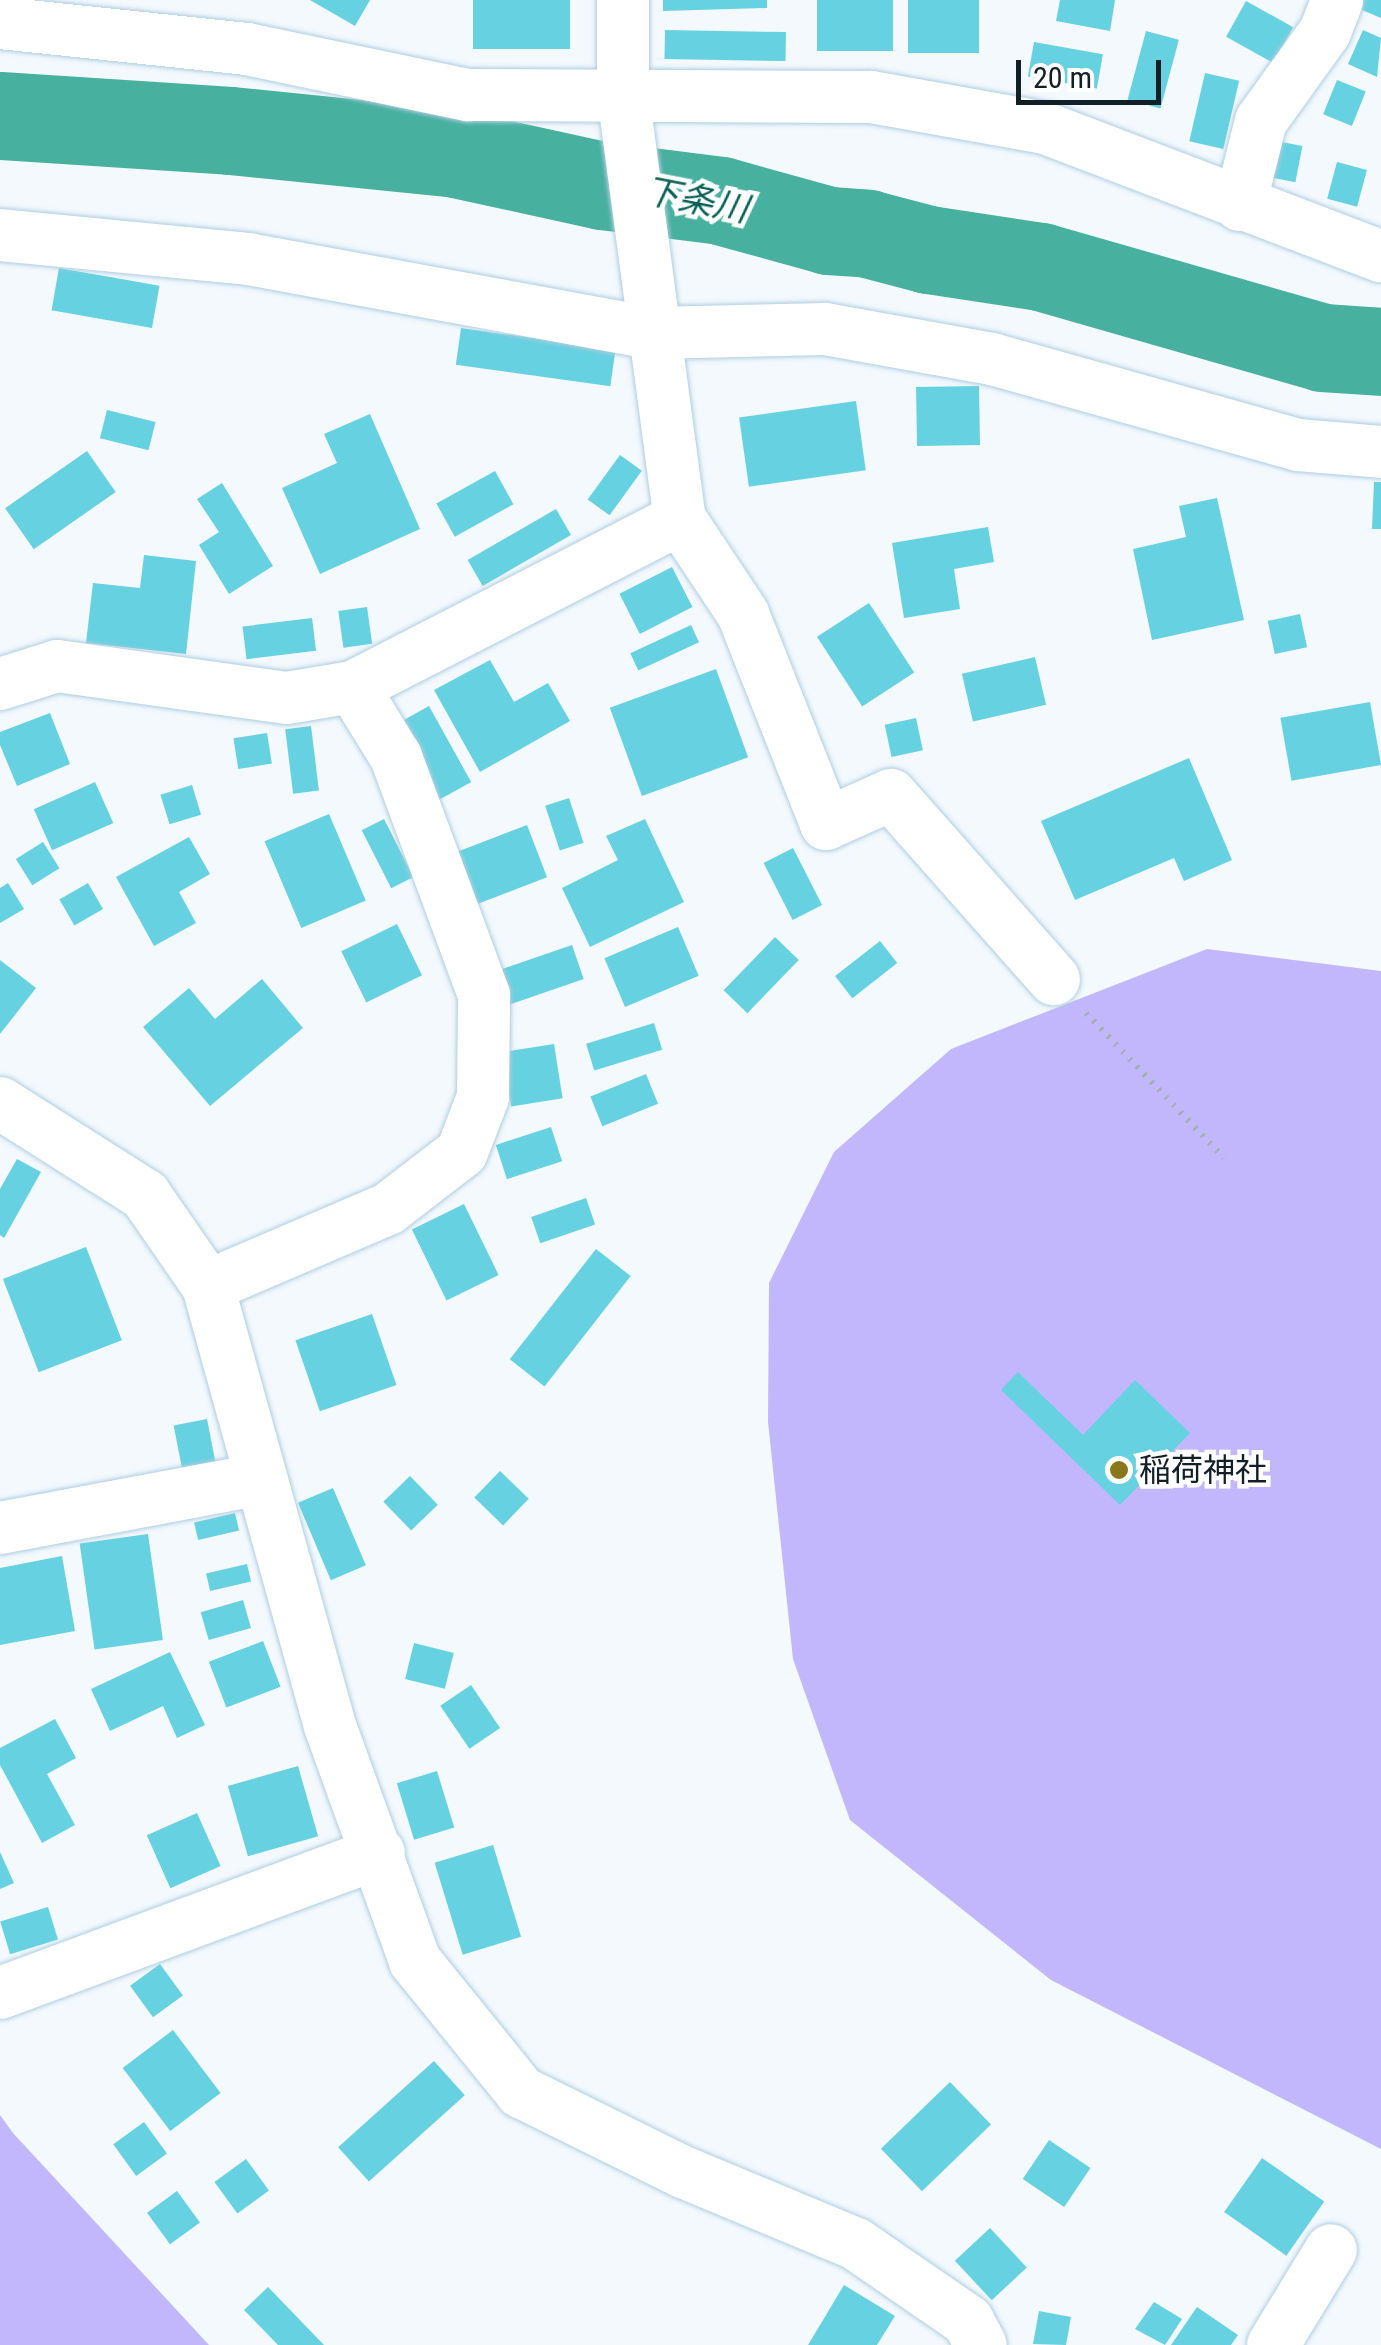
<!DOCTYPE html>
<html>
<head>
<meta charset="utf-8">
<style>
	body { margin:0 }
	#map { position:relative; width:1381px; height:2345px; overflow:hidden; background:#f3f9fd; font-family:"Roboto Condensed","Noto Sans JP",sans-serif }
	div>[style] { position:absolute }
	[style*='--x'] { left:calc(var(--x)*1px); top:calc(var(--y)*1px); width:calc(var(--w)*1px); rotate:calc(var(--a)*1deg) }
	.forest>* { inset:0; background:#c2b6fd }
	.river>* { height:88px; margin:-44px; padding:0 44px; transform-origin:44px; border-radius:44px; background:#47b09e }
	.building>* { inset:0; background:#66d1e0; transform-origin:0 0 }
	.path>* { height:6px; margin-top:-3px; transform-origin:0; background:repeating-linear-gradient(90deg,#a7afb4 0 2.5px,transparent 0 10.5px) }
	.roads { filter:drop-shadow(0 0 2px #afcde0) drop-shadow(0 0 2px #afcde0) }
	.minor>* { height:52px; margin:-26px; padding:0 26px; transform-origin:26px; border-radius:26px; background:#fff }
	.dots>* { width:28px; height:28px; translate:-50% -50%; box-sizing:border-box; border:5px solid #fff; border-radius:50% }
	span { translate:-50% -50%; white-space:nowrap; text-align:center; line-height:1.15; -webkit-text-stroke:9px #fff; paint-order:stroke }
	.poi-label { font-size:32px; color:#131f26 }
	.left { translate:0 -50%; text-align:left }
	.water-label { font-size:35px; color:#066054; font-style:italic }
	.scale { position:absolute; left:1016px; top:60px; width:145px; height:45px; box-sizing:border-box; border:5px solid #131f26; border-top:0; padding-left:12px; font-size:30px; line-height:35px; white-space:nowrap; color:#131f26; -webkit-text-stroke:8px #fff; paint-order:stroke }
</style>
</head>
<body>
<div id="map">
	<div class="forest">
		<i style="clip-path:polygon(1207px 949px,1381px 971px,1381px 2149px,1051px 1980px,850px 1820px,793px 1659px,768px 1422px,769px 1283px,834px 1152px,951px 1049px)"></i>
		<i style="clip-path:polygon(0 2115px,13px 2133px,209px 2345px,0 2345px)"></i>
	</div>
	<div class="river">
		<i style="--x:0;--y:116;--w:231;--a:3.7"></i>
		<i style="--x:231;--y:131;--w:226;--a:5.8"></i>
		<i style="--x:456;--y:154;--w:150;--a:12.3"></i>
		<i style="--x:603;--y:186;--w:119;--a:7.2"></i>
		<i style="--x:721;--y:201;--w:112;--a:15.5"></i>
		<i style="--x:829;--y:231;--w:39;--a:4"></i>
		<i style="--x:868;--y:234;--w:63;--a:14.7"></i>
		<i style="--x:929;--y:250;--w:113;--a:8.6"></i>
		<i style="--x:1041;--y:267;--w:293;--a:16"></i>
		<i style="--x:1323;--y:348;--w:58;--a:3.9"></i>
	</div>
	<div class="building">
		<i style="clip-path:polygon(310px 0,370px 0,355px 26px)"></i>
		<i style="left:473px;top:0;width:97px;height:49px"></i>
		<i style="clip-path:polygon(663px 0,767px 0,767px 8px,663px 11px)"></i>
		<i style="left:817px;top:0;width:76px;height:51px"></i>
		<i style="left:908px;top:0;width:71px;height:53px"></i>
		<i style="clip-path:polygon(1060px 0,1115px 0,1110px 31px,1056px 21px)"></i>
		<i style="clip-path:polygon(1358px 0,1381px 0,1381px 18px,1355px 7px)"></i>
		<i style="left:1246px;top:1px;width:54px;height:41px;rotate:29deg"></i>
		<i style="left:665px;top:30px;width:121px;height:29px;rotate:1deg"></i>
		<i style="clip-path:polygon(1363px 30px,1381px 38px,1377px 77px,1348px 64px)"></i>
		<i style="left:1146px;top:31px;width:34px;height:71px;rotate:15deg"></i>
		<i style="left:1034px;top:42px;width:70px;height:35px;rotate:10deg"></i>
		<i style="left:1205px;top:73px;width:35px;height:70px;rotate:13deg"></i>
		<i style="left:1337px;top:80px;width:31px;height:37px;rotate:22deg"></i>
		<i style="left:1272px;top:140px;width:31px;height:37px;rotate:11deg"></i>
		<i style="left:1337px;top:162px;width:31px;height:38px;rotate:15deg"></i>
		<i style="left:59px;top:268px;width:102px;height:43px;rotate:10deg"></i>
		<i style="left:461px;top:328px;width:156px;height:37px;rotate:8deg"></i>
		<i style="left:979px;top:386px;width:59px;height:63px;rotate:89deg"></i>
		<i style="left:856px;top:401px;width:70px;height:118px;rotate:82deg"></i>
		<i style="left:107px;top:410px;width:50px;height:29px;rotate:14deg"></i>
		<i style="clip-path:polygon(370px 414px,420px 529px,320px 574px,282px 488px,337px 463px,324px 434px)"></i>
		<i style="left:87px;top:451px;width:50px;height:100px;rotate:55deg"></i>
		<i style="left:620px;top:455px;width:27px;height:55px;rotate:36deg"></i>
		<i style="left:495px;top:471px;width:38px;height:67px;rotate:61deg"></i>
		<i style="clip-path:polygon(1374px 482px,1381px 482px,1381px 529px,1372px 529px)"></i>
		<i style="clip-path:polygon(222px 483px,273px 566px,229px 594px,199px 545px,219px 532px,197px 499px)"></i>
		<i style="clip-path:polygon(1217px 498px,1244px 620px,1152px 640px,1133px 549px,1186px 537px,1179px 506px)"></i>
		<i style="left:556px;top:509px;width:30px;height:102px;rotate:60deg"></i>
		<i style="clip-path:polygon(988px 527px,994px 562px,954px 569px,960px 609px,904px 618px,892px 543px)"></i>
		<i style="clip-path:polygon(144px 555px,196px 561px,186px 654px,86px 643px,93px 583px,140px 588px)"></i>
		<i style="left:672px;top:567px;width:45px;height:59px;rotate:63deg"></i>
		<i style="left:869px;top:603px;width:83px;height:62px;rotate:57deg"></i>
		<i style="left:367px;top:607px;width:37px;height:29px;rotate:82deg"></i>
		<i style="left:1300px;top:614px;width:34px;height:33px;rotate:78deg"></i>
		<i style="left:312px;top:618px;width:33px;height:70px;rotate:83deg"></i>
		<i style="left:691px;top:625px;width:19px;height:67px;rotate:65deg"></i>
		<i style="left:1035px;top:657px;width:49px;height:75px;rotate:77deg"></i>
		<i style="clip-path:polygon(490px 660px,514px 702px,548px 683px,570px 721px,480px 772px,434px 690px)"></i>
		<i style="left:716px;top:669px;width:94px;height:113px;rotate:70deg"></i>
		<i style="left:1370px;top:702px;width:64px;height:91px;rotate:80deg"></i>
		<i style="left:429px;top:706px;width:87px;height:36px;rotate:61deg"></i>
		<i style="clip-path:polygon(50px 713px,70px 764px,17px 786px,0 745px,0 732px)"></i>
		<i style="left:916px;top:718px;width:33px;height:32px;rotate:78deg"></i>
		<i style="left:311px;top:726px;width:65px;height:26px;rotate:83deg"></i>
		<i style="left:267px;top:733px;width:31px;height:34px;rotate:81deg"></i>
		<i style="clip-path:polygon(1189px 758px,1232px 860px,1184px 881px,1174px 858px,1075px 900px,1041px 821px)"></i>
		<i style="left:95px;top:782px;width:45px;height:67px;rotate:66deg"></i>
		<i style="left:192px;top:785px;width:31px;height:33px;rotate:73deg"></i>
		<i style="left:569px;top:798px;width:47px;height:25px;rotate:72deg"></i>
		<i style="left:329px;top:814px;width:94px;height:70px;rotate:67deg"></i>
		<i style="left:384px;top:819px;width:65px;height:25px;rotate:63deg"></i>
		<i style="clip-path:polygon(645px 819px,684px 902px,590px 947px,562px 888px,618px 860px,606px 836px)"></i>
		<i style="left:527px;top:825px;width:56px;height:76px;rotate:69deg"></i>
		<i style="clip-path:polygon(189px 837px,210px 874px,179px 892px,196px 923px,154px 946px,116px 877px)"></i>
		<i style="left:43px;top:842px;width:31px;height:32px;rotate:58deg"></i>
		<i style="left:793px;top:848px;width:64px;height:33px;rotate:63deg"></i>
		<i style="clip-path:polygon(8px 883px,24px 909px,0 923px,0 888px)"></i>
		<i style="left:88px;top:883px;width:30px;height:33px;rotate:60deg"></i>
		<i style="left:397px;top:924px;width:57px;height:62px;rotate:64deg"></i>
		<i style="left:678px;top:927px;width:53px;height:80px;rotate:67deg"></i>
		<i style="left:775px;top:937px;width:33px;height:74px;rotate:44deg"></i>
		<i style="left:880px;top:941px;width:28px;height:57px;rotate:52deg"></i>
		<i style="left:572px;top:945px;width:36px;height:79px;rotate:71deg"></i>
		<i style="clip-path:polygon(0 960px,36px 988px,0 1034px)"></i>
		<i style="clip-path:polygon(262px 979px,303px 1028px,210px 1106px,143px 1027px,189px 988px,215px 1019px)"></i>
		<i style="left:654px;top:1023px;width:28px;height:71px;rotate:73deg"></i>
		<i style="left:554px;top:1044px;width:55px;height:52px;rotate:81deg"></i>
		<i style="left:646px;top:1074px;width:32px;height:60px;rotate:68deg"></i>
		<i style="left:551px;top:1127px;width:36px;height:58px;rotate:72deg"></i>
		<i style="clip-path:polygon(17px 1159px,41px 1172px,4px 1238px,0 1235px,0 1189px)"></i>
		<i style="left:586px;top:1198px;width:28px;height:58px;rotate:71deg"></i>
		<i style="left:464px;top:1204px;width:79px;height:58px;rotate:64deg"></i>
		<i style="left:86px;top:1247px;width:100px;height:89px;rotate:69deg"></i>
		<i style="left:596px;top:1249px;width:44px;height:140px;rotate:38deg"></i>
		<i style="left:372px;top:1314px;width:75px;height:81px;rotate:71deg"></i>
		<i style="clip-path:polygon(1018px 1372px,1083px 1435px,1135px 1380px,1190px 1433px,1120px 1505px,1001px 1390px)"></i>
		<i style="left:207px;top:1419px;width:49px;height:34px;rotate:79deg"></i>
		<i style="left:500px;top:1471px;width:40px;height:37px;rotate:44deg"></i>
		<i style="left:410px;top:1476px;width:40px;height:37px;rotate:46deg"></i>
		<i style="left:333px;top:1488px;width:84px;height:38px;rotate:67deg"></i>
		<i style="left:235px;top:1513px;width:18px;height:42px;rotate:77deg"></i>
		<i style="left:148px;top:1534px;width:107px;height:69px;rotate:82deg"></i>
		<i style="clip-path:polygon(62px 1556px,75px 1631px,0 1645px,0 1568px)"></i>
		<i style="left:247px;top:1564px;width:18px;height:42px;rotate:77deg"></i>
		<i style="left:243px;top:1600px;width:29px;height:44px;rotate:74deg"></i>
		<i style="left:263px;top:1641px;width:49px;height:58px;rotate:69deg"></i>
		<i style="left:414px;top:1643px;width:41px;height:37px;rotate:14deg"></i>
		<i style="clip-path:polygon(170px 1652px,205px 1725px,177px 1738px,163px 1706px,110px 1731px,91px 1689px)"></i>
		<i style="left:471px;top:1685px;width:52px;height:37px;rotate:56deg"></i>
		<i style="clip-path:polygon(55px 1719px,76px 1758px,47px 1774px,75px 1825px,42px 1843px,0 1765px,0 1748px)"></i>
		<i style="left:298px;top:1766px;width:73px;height:73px;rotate:74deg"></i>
		<i style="left:437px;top:1771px;width:59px;height:42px;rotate:73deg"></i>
		<i style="left:197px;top:1813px;width:58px;height:55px;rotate:66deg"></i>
		<i style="left:493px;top:1845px;width:96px;height:61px;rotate:73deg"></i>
		<i style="clip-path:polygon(0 1852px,14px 1883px,0 1889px)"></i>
		<i style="left:48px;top:1907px;width:34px;height:50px;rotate:73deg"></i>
		<i style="left:160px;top:1964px;width:39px;height:37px;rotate:54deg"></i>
		<i style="left:173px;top:2030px;width:79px;height:63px;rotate:53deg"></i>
		<i style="left:434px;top:2061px;width:46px;height:129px;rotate:48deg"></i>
		<i style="left:950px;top:2082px;width:59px;height:96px;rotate:46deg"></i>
		<i style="left:144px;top:2122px;width:39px;height:38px;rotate:54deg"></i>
		<i style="left:1049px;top:2140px;width:50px;height:47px;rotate:34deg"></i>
		<i style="left:1262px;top:2158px;width:76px;height:66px;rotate:35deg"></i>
		<i style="left:246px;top:2159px;width:39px;height:39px;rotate:54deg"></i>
		<i style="left:177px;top:2191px;width:39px;height:37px;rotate:54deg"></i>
		<i style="left:990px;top:2228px;width:54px;height:48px;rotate:47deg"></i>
		<i style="clip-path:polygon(844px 2285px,895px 2316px,877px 2345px,808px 2345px)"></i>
		<i style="clip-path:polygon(268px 2287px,324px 2345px,278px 2345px,244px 2310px)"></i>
		<i style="clip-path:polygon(1154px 2302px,1182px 2319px,1165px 2345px,1135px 2329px)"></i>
		<i style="clip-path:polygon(1197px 2307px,1238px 2335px,1231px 2345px,1171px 2345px)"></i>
		<i style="clip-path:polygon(1039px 2311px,1071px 2317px,1066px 2345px,1033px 2344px)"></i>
	</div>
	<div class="path">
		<i style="--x:1086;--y:1013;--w:200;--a:46.4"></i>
	</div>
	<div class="roads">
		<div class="minor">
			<i style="--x:623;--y:0;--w:94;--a:90"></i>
			<i style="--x:623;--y:94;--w:429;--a:82.4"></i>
			<i style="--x:680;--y:519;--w:114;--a:56.4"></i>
			<i style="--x:743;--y:614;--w:226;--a:68.4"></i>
			<i style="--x:826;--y:824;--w:71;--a:-24"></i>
			<i style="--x:891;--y:795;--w:246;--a:48.5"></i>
			<i style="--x:0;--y:23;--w:248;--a:6"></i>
			<i style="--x:247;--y:49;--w:226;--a:11.8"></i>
			<i style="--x:468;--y:95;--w:403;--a:0.3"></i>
			<i style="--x:871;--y:97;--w:177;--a:10.1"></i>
			<i style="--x:1045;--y:128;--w:360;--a:20.9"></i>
			<i style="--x:1240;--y:205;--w:87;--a:-76"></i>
			<i style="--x:1261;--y:121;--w:110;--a:-54.3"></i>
			<i style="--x:1325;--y:32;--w:34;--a:-69"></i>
			<i style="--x:0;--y:235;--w:249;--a:5.5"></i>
			<i style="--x:248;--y:259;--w:412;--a:10.4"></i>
			<i style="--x:653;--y:333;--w:172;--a:-1.3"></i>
			<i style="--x:825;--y:329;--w:170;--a:10.2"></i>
			<i style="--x:992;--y:359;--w:318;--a:15.7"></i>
			<i style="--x:1298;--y:445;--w:83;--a:4.8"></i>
			<i style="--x:0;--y:684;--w:60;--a:-17.5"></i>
			<i style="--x:57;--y:666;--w:232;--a:7.9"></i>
			<i style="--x:287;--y:698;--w:67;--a:-9.5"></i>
			<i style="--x:353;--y:687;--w:368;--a:-27.2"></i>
			<i style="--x:0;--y:1103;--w:172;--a:32.4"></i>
			<i style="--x:145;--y:1195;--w:111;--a:55.3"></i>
			<i style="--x:208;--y:1286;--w:457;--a:74.5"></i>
			<i style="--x:330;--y:1726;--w:250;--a:70.1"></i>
			<i style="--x:415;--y:1961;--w:169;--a:51"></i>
			<i style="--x:521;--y:2092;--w:181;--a:26.3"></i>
			<i style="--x:683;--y:2172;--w:187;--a:22.6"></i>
			<i style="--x:856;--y:2244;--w:136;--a:34.5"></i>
			<i style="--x:968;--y:2321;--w:27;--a:62"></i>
			<i style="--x:208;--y:1286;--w:196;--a:-23.2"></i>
			<i style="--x:388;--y:1209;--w:93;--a:-37.6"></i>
			<i style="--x:462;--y:1152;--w:59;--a:-69.1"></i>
			<i style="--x:483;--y:1097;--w:102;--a:-89.4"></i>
			<i style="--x:484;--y:995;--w:254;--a:-110.3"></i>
			<i style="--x:396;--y:757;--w:82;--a:-121.6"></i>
			<i style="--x:0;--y:1528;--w:266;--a:-10.6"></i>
			<i style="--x:0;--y:1993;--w:404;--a:-20.3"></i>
			<i style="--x:1273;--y:2345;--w:111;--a:-58.6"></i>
		</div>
	</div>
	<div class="dots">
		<i style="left:1119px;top:1470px;background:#8a771b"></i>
	</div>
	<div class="poi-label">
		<span class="left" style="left:1139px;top:1470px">稲荷神社</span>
	</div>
	<div class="water-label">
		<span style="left:696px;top:201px;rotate:11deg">下条川</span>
	</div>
	<div class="scale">20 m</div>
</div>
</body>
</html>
